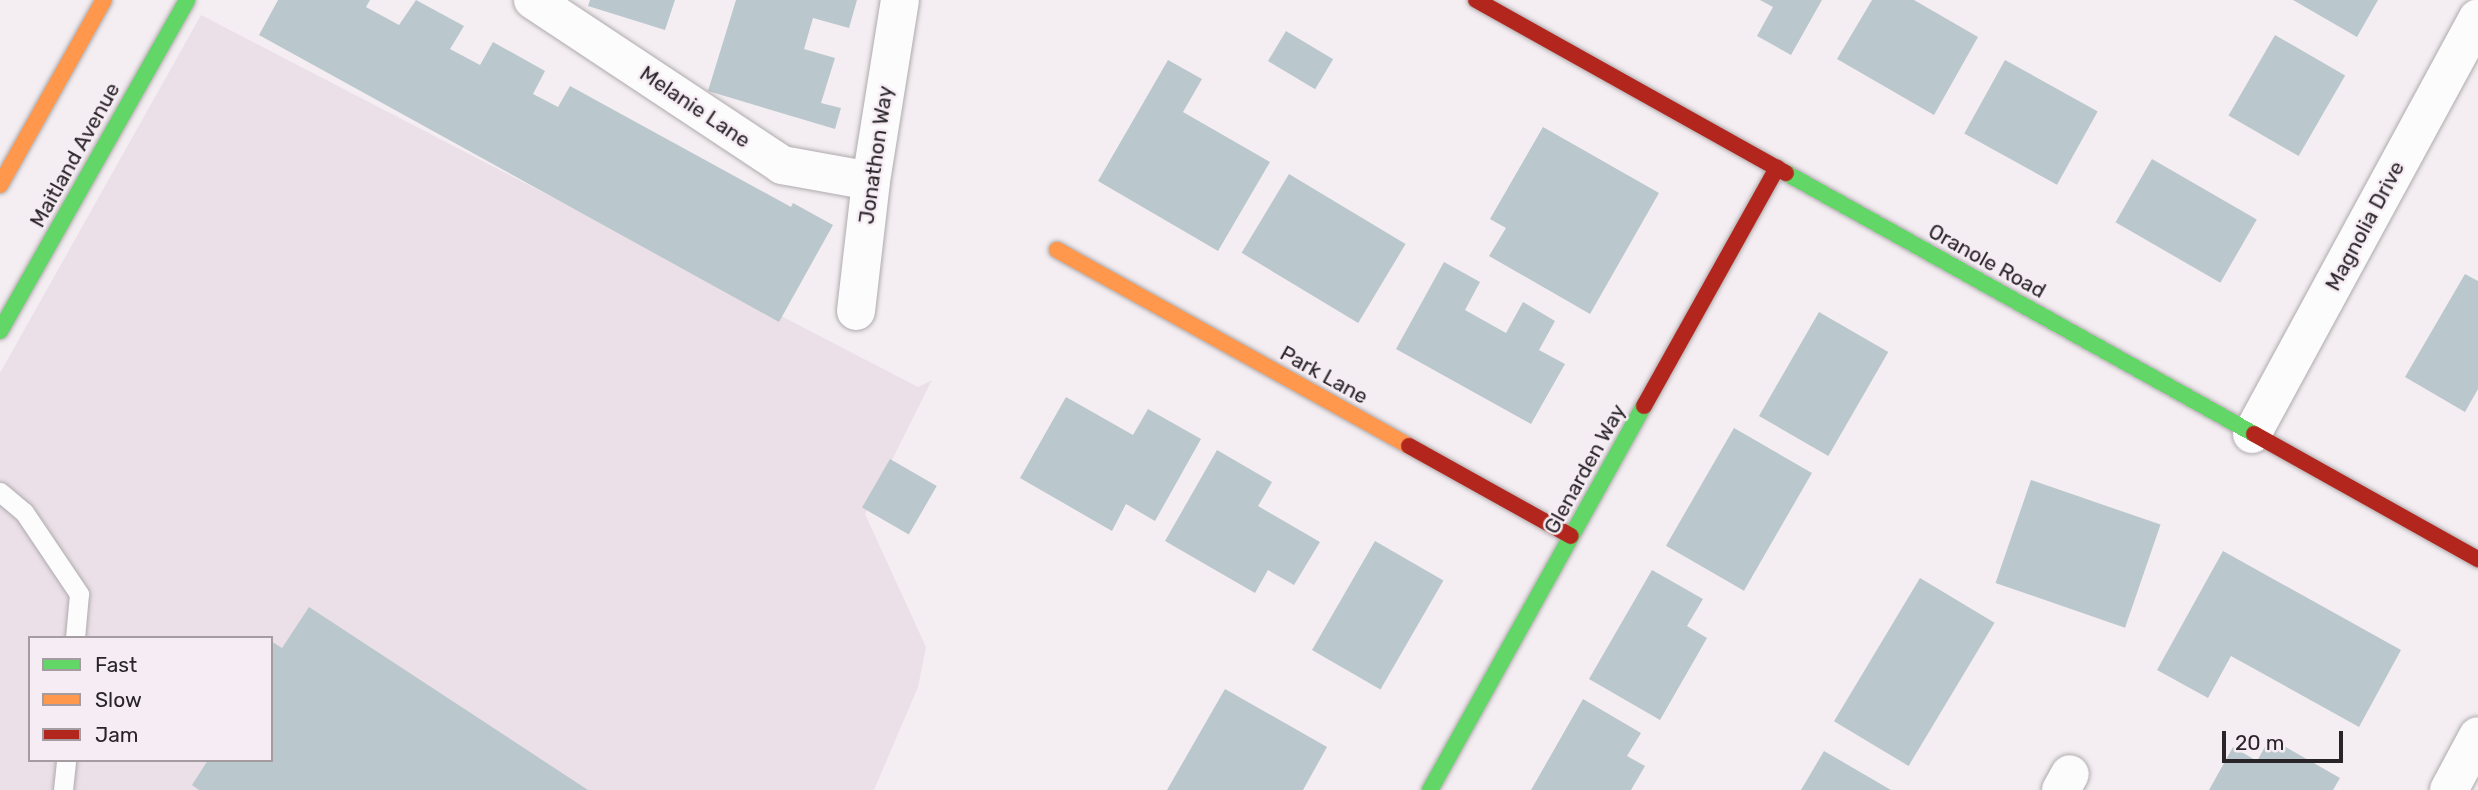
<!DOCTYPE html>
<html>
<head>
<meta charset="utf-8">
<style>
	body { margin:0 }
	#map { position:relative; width:2478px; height:790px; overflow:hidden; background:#f4eef2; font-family:Rubik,sans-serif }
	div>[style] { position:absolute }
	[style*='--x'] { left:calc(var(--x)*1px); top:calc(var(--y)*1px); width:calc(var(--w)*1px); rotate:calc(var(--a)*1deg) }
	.built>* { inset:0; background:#ebe0e8 }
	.building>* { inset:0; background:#bac8cd; transform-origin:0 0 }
	.roads { filter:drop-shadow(0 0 2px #aeaaac) drop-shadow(0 0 2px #aeaaac) }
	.lane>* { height:19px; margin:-9.5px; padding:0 9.5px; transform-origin:9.5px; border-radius:9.5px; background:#fdfcfd }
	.street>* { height:38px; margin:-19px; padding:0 19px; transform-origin:19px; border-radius:19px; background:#fdfcfd }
	.fast>* { height:16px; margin:-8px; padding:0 8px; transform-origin:8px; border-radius:8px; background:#63d668 }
	.slow>* { height:16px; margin:-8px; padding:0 8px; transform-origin:8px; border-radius:8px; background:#ff974d }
	.jam>* { height:16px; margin:-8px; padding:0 8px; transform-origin:8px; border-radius:8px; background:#b3261e }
	span { translate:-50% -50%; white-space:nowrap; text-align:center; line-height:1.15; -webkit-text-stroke:5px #f6ecf3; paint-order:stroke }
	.street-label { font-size:21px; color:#282427 }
	.legend { position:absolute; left:28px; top:636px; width:245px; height:126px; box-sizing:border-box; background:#f6ecf3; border:2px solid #a49ca1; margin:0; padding:9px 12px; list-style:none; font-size:21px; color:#282427 }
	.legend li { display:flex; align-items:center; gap:14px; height:35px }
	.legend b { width:35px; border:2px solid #a49ca1 }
	.scale { position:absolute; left:2222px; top:731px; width:121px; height:32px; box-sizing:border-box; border:4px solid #282427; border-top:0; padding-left:9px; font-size:21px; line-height:24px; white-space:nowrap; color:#282427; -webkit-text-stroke:5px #f6ecf3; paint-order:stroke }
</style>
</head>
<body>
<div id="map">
	<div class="built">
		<i style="clip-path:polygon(evenodd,201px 15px,918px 387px,932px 380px,865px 514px,926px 647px,918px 687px,874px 790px,0 790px,0 373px,201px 15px,30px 638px,271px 638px,271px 760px,30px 760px,30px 638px)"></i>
	</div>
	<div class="building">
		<i style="clip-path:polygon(278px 0,370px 0,366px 7px,399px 25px,416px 0,464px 26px,450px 49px,480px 65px,493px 42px,545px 71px,533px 94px,558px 107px,570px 86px,791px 207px,793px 203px,833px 225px,779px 322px,259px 35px)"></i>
		<i style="clip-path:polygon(590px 0,675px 0,665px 30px,588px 6px)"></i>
		<i style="clip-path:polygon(736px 0,857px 0,849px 28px,813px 18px,804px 49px,835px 58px,821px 103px,841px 108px,835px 129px,708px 91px)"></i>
		<i style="clip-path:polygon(1760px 0,1822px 0,1791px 55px,1757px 36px,1773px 7px)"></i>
		<i style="clip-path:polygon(1872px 0,1914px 0,1978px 37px,1934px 115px,1837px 59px)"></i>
		<i style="clip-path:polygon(2293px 0,2378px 0,2357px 37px)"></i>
		<i style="left:1286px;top:31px;width:55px;height:35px;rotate:31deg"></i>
		<i style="left:2275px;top:35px;width:81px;height:93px;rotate:30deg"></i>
		<i style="clip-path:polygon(1168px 60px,1202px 79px,1183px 112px,1270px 162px,1218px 251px,1098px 181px)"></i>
		<i style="left:2005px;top:60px;width:106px;height:84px;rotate:29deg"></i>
		<i style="clip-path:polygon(1543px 127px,1659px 193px,1590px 314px,1489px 256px,1506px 228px,1490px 219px)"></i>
		<i style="left:2152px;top:159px;width:121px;height:73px;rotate:30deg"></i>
		<i style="left:1289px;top:174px;width:136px;height:92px;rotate:31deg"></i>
		<i style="clip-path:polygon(1444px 262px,1480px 282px,1465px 310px,1506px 333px,1523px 302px,1555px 321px,1539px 350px,1565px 364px,1531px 424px,1396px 349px)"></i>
		<i style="clip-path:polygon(2465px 274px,2478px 281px,2478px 389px,2465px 412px,2405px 377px)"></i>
		<i style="left:1819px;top:312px;width:80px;height:120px;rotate:30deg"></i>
		<i style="clip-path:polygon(1066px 397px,1133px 435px,1148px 409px,1201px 439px,1155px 521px,1126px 504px,1112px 531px,1020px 478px)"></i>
		<i style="left:1734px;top:428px;width:90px;height:136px;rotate:30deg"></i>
		<i style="clip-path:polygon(1217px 450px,1272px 482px,1258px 506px,1320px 542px,1294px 585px,1268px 570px,1255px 593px,1165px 541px)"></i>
		<i style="left:890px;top:459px;width:54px;height:56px;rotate:30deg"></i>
		<i style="left:2031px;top:480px;width:137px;height:109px;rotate:19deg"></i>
		<i style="left:1375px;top:541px;width:79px;height:126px;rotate:30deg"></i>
		<i style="clip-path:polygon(2223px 551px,2401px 650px,2359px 727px,2231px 656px,2208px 698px,2157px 670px)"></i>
		<i style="clip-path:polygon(1652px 570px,1703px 599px,1687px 626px,1707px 638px,1660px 720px,1589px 679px)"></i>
		<i style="left:1920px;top:578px;width:87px;height:167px;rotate:31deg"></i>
		<i style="clip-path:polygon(309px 607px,588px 790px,199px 790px,192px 785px,208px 760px,271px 760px,271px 641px,282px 648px)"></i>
		<i style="clip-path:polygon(1225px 689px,1327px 747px,1303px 790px,1167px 790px)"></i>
		<i style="clip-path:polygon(1583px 699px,1641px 733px,1627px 756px,1645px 766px,1631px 790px,1531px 790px)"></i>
		<i style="clip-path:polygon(2270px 738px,2340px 778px,2333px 790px,2209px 790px,2233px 747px,2257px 761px)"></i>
		<i style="clip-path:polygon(1824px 751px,1891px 790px,1801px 790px)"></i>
	</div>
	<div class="roads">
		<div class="lane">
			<i style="--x:0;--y:492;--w:31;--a:40"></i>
			<i style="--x:24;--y:512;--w:99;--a:56.1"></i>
			<i style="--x:79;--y:594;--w:44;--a:95.2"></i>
			<i style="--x:63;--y:790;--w:30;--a:-84"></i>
		</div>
		<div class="street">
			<i style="--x:533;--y:0;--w:299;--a:33.5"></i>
			<i style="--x:782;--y:165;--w:90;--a:10.2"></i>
			<i style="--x:856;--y:311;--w:131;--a:-83.4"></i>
			<i style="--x:871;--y:181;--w:183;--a:-80.9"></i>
			<i style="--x:2252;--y:434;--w:473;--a:-61.5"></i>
			<i style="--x:2061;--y:790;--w:18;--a:-61"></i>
			<i style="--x:2449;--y:790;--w:61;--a:-61.8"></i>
		</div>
		<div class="fast">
			<i style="--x:1786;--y:173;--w:536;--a:29.15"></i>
			<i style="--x:0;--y:331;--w:380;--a:-60.5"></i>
			<i style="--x:1430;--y:790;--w:440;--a:-60.9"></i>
		</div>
		<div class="slow">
			<i style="--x:0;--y:185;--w:212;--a:-60.7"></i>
			<i style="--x:1057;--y:250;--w:403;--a:29.1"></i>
		</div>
		<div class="jam">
			<i style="--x:1476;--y:0;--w:355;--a:29.2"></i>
			<i style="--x:1644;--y:406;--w:273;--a:-60.8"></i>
			<i style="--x:2254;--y:434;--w:257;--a:29.2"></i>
			<i style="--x:1409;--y:446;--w:185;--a:29.1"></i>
		</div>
	</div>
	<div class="street-label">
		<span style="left:695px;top:107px;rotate:34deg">Melanie Lane</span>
		<span style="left:75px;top:155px;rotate:-61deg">Maitland Avenue</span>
		<span style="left:876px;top:155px;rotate:-82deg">Jonathon Way</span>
		<span style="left:2365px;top:226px;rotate:-62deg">Magnolia Drive</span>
		<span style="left:1987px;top:261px;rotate:29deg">Oranole Road</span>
		<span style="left:1324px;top:375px;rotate:29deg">Park Lane</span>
		<span style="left:1585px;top:469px;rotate:-61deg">Glenarden Way</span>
	</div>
	<ul class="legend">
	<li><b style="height:9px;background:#63d668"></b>Fast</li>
	<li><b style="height:9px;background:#ff974d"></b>Slow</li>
	<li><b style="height:9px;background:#b3261e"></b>Jam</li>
	</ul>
	<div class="scale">20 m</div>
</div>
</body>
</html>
